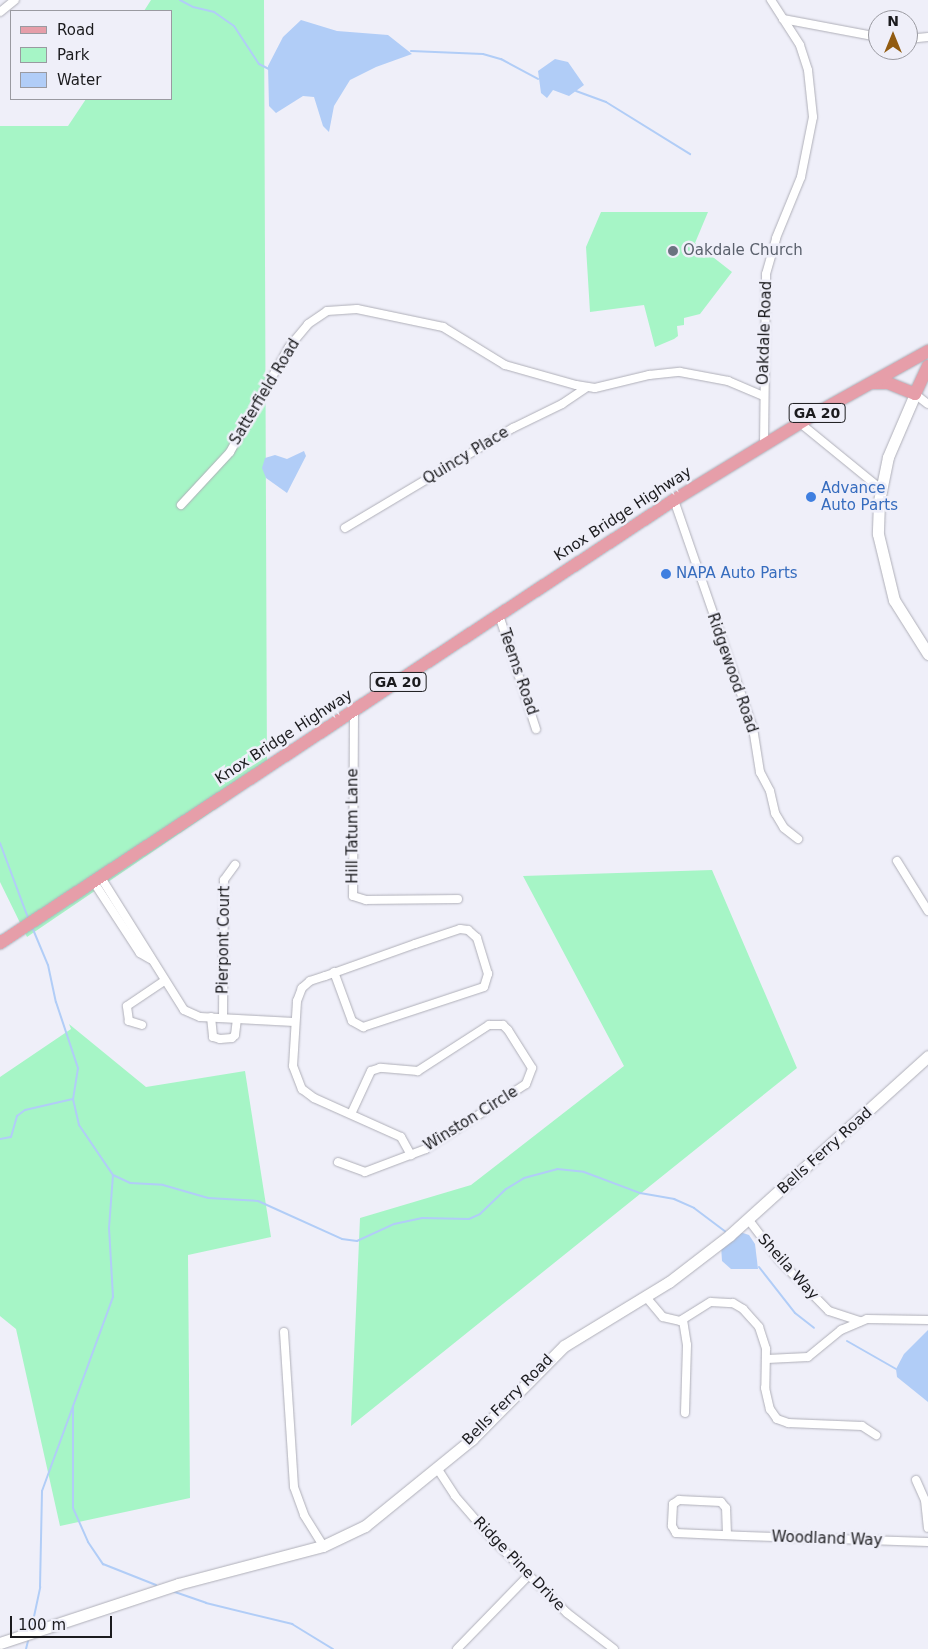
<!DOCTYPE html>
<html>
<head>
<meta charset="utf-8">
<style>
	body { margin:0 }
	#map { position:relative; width:928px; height:1649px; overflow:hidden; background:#efeff9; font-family:"DejaVu Sans",sans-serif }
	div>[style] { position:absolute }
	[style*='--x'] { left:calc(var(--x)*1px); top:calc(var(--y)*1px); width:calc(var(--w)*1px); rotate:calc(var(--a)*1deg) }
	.green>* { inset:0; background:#a6f5c6 }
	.water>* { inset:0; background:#b1cdf7 }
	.stream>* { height:2px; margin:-1px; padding:0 1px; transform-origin:1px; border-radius:1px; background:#b1cdf7 }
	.roads { filter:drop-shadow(0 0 1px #afafb8) drop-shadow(0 0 1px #afafb8) }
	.street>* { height:8px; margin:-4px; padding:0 4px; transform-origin:4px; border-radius:4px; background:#fff }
	.secondary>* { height:11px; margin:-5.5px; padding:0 5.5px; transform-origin:5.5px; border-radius:5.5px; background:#fff }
	.primary>* { height:12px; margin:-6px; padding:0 6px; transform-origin:6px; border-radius:6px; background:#e69ea9 }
	.dots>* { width:14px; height:14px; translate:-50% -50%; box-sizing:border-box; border:2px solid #efeff9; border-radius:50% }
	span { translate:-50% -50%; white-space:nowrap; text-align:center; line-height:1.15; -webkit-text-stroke:5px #efeff9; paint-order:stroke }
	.shield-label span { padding:1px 4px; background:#efeff9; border:1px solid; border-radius:4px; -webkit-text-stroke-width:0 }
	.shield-label { font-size:14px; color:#1b1b1e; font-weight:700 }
	.worship-label { font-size:15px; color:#5b616d }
	.left { translate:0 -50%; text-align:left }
	.street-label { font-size:15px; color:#1b1b1e }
	.shop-label { font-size:15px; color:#366cbe }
	.legend { position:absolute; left:10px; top:10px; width:162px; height:90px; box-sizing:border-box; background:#efeff9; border:1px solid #9a9aa1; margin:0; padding:6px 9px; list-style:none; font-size:15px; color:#1b1b1e }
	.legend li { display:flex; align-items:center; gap:10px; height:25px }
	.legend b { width:25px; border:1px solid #9a9aa1 }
	.north { position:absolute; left:868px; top:10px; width:50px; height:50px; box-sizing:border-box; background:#efeff9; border:1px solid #9a9aa1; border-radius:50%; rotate:0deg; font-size:14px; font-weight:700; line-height:20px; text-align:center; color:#1b1b1e }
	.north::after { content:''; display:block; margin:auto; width:18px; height:22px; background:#925c12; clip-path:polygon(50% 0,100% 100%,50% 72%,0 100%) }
	.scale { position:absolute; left:10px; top:1616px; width:102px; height:22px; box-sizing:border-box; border:2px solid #1b1b1e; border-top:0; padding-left:6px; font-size:15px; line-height:18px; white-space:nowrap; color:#1b1b1e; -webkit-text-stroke:4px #efeff9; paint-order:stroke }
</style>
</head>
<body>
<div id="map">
	<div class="green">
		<i style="clip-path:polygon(151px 0,264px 0,267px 774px,27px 937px,0 882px,0 126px,68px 126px,86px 99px,171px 99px,171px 11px,144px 11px)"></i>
		<i style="clip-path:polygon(601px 212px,708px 212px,695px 243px,732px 272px,700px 314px,684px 318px,684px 325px,677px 326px,678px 336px,674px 339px,655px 347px,644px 305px,590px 312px,586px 247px)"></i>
		<i style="clip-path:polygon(712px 870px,797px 1068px,351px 1426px,360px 1218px,471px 1185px,624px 1066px,523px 876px)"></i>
		<i style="clip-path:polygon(69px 1024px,146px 1087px,245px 1071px,271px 1237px,188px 1255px,190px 1498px,60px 1526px,16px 1329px,0 1316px,0 1077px,71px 1029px)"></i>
	</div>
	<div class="water">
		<i style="clip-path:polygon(301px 20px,337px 31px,388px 35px,412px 54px,376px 67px,350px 80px,334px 106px,329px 132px,323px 126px,314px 97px,303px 96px,276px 113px,269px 106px,268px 66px,283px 37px)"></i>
		<i style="clip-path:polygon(555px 59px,568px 62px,584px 85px,569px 96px,553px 90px,547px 98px,541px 93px,538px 71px)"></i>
		<i style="clip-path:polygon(304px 451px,306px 456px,287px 493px,266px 478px,262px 468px,265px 458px,275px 455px,287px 459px)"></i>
		<i style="clip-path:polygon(740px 1232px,749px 1235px,755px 1244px,758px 1269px,731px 1269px,722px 1261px,721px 1245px)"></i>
		<i style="clip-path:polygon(928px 1330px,928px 1402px,897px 1377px,896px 1369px,904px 1354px)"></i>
	</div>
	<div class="stream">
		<i style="--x:180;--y:0;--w:15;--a:28"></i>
		<i style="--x:193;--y:7;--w:22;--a:13"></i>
		<i style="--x:214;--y:12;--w:24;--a:35"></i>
		<i style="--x:234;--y:26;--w:45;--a:56.7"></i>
		<i style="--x:259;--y:64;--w:11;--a:27"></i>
		<i style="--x:411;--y:51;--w:72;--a:2.4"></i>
		<i style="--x:483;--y:54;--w:19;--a:16"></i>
		<i style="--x:501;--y:59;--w:42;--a:28.4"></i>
		<i style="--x:576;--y:91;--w:32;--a:20"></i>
		<i style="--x:606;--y:102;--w:99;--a:31.8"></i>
		<i style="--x:0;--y:843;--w:80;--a:69.5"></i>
		<i style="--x:32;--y:927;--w:41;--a:67.2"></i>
		<i style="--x:48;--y:965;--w:38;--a:78"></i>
		<i style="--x:56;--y:1002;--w:70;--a:71.6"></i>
		<i style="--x:78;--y:1068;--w:31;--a:99"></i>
		<i style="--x:73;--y:1099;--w:27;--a:77"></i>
		<i style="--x:79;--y:1125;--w:60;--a:55.8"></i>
		<i style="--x:113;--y:1175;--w:19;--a:25"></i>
		<i style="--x:130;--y:1183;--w:33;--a:3"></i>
		<i style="--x:163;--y:1185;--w:47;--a:16.1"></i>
		<i style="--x:208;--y:1198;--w:50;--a:3.4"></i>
		<i style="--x:258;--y:1201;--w:92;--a:24.3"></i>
		<i style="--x:342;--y:1239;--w:15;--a:8"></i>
		<i style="--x:357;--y:1241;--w:41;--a:-24.7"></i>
		<i style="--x:394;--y:1224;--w:29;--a:-12"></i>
		<i style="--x:422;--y:1218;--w:47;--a:1.2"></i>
		<i style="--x:469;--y:1219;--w:12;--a:-24"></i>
		<i style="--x:480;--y:1214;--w:36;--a:-44"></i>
		<i style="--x:506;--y:1189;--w:21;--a:-31"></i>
		<i style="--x:524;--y:1178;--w:34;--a:-15"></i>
		<i style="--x:557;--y:1169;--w:27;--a:6"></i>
		<i style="--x:584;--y:1172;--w:60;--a:20.6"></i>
		<i style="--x:640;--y:1193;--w:35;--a:10"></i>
		<i style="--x:674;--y:1199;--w:22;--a:24"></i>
		<i style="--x:694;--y:1208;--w:40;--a:37"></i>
		<i style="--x:0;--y:1139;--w:11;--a:-10"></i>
		<i style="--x:11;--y:1137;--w:22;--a:-74"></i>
		<i style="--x:17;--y:1116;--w:10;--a:-37"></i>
		<i style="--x:25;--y:1110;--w:49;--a:-12.9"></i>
		<i style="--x:759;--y:1267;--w:58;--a:52"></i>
		<i style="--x:795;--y:1313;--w:24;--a:38"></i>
		<i style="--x:847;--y:1341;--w:56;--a:29.7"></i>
		<i style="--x:73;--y:1406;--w:102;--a:90"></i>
		<i style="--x:73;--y:1508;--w:37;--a:66"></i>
		<i style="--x:88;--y:1542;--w:27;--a:56"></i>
		<i style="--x:103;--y:1564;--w:57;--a:21.6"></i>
		<i style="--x:172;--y:1591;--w:36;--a:19"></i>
		<i style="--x:206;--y:1603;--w:89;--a:13.7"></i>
		<i style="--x:292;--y:1624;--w:48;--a:31.4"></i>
		<i style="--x:32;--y:1626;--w:40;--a:-78"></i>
		<i style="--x:40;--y:1587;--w:96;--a:-88.8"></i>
		<i style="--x:42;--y:1491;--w:207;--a:-69.9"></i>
		<i style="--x:113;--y:1297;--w:69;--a:-93.3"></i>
		<i style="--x:109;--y:1228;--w:53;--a:-85.7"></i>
		<i style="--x:26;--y:1649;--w:8;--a:-76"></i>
	</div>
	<div class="roads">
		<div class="street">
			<i style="--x:0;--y:12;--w:19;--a:-39"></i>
			<i style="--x:783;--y:19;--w:97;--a:10.7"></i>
			<i style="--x:908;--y:39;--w:20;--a:-6"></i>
			<i style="--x:915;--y:394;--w:16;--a:38"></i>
			<i style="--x:800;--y:423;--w:104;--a:39.2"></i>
			<i style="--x:764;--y:444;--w:170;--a:-89.3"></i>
			<i style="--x:766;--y:274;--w:37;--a:-74"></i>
			<i style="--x:776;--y:238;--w:66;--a:-67.7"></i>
			<i style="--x:801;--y:177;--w:61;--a:-78.7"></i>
			<i style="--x:813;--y:117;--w:47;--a:-96.1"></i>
			<i style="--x:808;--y:70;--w:26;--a:-108"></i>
			<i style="--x:800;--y:45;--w:54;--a:-122.8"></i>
			<i style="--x:674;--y:500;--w:241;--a:70.9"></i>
			<i style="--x:753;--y:728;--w:45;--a:81"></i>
			<i style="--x:760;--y:772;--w:21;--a:62"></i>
			<i style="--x:770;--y:791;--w:23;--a:77"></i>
			<i style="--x:775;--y:813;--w:17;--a:59"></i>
			<i style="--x:784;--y:828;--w:18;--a:38"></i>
			<i style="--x:181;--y:505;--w:72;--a:-47.2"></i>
			<i style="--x:230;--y:452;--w:120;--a:-60.7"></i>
			<i style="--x:289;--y:347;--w:30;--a:-50"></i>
			<i style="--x:308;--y:324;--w:23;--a:-34"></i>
			<i style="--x:327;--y:311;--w:30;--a:-4"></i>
			<i style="--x:357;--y:309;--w:88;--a:11.8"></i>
			<i style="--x:443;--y:327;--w:73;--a:31.5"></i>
			<i style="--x:505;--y:365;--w:74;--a:15.7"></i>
			<i style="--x:576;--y:385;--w:19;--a:9"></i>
			<i style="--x:595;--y:388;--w:56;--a:-13.5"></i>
			<i style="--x:649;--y:375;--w:31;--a:-6"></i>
			<i style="--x:680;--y:372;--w:49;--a:10.6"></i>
			<i style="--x:728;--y:381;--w:38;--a:23"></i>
			<i style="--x:345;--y:528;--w:196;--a:-30.8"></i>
			<i style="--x:513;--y:428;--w:55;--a:-26.1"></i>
			<i style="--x:562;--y:404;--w:30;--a:-34"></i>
			<i style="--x:499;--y:615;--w:120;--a:72"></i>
			<i style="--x:354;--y:710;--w:186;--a:90.3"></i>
			<i style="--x:353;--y:896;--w:14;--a:17"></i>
			<i style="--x:366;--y:900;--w:92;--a:-0.6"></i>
			<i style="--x:897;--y:861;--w:59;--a:58.2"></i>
			<i style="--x:100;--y:876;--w:158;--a:57.9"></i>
			<i style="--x:184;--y:1010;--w:17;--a:24"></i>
			<i style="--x:200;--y:1017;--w:94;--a:3"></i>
			<i style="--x:93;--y:881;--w:86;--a:56.9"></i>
			<i style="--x:140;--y:953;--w:12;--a:31"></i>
			<i style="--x:334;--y:972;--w:52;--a:69.8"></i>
			<i style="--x:352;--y:1021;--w:13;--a:29"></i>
			<i style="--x:363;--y:1027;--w:127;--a:-18.3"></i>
			<i style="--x:484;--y:987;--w:14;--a:-73"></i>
			<i style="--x:488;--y:974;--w:38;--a:-107"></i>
			<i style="--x:477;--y:938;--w:12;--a:-138"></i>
			<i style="--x:468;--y:930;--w:8;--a:-173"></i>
			<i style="--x:460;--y:929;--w:47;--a:161.6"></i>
			<i style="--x:415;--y:944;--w:96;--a:160.4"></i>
			<i style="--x:325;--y:976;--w:16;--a:162"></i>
			<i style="--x:310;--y:981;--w:11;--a:139"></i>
			<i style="--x:302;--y:988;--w:14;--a:111"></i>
			<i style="--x:297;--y:1001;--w:65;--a:93.5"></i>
			<i style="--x:293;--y:1066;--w:25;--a:69"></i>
			<i style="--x:302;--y:1089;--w:15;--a:37"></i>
			<i style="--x:314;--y:1098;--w:95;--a:24.1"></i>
			<i style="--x:401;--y:1137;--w:21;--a:61"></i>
			<i style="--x:211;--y:1017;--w:20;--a:84"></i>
			<i style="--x:213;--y:1037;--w:7;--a:16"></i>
			<i style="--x:220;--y:1039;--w:12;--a:-5"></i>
			<i style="--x:232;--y:1038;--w:4;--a:-45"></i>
			<i style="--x:235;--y:1035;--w:16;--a:-83"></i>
			<i style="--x:223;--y:1018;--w:138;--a:-89.6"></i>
			<i style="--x:224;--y:880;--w:19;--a:-54"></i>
			<i style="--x:142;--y:1025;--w:14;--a:-163"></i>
			<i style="--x:129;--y:1021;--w:15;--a:-98"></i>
			<i style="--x:127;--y:1006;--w:45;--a:-34"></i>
			<i style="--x:338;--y:1162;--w:29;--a:20"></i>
			<i style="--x:365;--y:1172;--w:65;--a:-20.7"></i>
			<i style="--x:426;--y:1149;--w:119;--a:-33"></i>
			<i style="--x:526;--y:1084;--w:17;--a:-69"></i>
			<i style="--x:532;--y:1068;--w:45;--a:-122.3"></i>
			<i style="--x:508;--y:1030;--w:7;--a:-135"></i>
			<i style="--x:503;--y:1025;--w:14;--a:180"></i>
			<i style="--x:489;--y:1025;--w:85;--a:147.1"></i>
			<i style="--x:418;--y:1071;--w:38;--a:-175"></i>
			<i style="--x:380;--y:1068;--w:9;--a:162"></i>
			<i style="--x:371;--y:1071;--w:47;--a:114.9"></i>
			<i style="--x:748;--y:1219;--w:51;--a:52.9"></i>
			<i style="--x:779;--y:1260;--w:71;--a:45.6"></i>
			<i style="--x:829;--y:1311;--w:33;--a:18"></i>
			<i style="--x:646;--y:1297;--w:26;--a:50"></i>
			<i style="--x:663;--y:1317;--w:17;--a:13"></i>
			<i style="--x:680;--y:1321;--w:36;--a:-32"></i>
			<i style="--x:711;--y:1302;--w:22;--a:3"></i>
			<i style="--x:733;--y:1303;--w:12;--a:31"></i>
			<i style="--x:743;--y:1309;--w:24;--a:48"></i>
			<i style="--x:759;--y:1327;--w:23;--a:72"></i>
			<i style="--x:766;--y:1349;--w:39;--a:91"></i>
			<i style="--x:765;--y:1388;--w:22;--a:77"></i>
			<i style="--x:770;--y:1409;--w:12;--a:55"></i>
			<i style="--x:777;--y:1419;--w:12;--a:20"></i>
			<i style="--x:788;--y:1423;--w:74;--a:2.3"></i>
			<i style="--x:862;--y:1426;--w:17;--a:33"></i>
			<i style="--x:683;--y:1320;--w:25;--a:81"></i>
			<i style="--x:687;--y:1345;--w:68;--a:91.7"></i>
			<i style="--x:284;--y:1332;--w:155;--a:86.3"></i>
			<i style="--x:294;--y:1487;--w:30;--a:70"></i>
			<i style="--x:304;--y:1515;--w:36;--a:58"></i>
			<i style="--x:767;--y:1359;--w:41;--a:-2.8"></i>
			<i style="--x:808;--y:1357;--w:43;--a:-39.3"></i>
			<i style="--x:841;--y:1330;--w:28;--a:-23"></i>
			<i style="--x:867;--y:1319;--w:61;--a:0.9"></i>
			<i style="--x:437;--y:1468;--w:33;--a:57"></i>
			<i style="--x:455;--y:1496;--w:61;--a:49"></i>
			<i style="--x:495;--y:1542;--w:101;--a:44.6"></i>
			<i style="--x:567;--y:1613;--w:59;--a:37.5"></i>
			<i style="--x:916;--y:1480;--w:22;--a:66"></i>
			<i style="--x:925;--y:1500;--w:28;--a:84"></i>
			<i style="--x:727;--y:1535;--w:27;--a:-92"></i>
			<i style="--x:726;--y:1508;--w:8;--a:-130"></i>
			<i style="--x:721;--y:1502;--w:42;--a:-177.3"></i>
			<i style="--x:679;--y:1500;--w:7;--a:146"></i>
			<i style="--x:673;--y:1504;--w:22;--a:93"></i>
			<i style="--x:672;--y:1526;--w:8;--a:60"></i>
			<i style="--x:676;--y:1533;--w:68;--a:2.5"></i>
			<i style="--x:744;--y:1536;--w:184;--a:1.9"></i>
			<i style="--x:457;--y:1649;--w:103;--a:-45.8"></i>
		</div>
		<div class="secondary">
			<i style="--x:915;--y:394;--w:69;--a:113.2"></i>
			<i style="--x:888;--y:457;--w:45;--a:101.6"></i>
			<i style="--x:879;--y:501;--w:33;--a:92"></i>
			<i style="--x:878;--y:534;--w:68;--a:76.4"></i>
			<i style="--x:894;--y:600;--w:64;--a:57.8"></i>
			<i style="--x:0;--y:1643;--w:188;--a:-18.3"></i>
			<i style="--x:178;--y:1584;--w:150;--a:-14.7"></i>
			<i style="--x:323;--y:1546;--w:47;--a:-25.5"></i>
			<i style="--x:365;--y:1526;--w:138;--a:-39.1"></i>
			<i style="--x:472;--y:1439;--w:131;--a:-45.3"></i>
			<i style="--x:564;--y:1346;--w:123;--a:-31.4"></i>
			<i style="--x:669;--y:1282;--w:77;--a:-37.6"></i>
			<i style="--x:730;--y:1235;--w:267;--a:-42.1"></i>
		</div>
		<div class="primary">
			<i style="--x:872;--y:383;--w:16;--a:0"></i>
			<i style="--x:888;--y:383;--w:29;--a:22"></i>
			<i style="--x:915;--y:394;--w:31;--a:-65"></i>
			<i style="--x:0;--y:943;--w:807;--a:-33.32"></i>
			<i style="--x:674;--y:500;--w:163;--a:-31.4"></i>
			<i style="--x:813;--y:415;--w:132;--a:-29.1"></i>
		</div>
	</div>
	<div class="dots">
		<i style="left:673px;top:251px;background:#6b7280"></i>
		<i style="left:811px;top:497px;background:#3f7fe0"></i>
		<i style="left:666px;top:574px;background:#3f7fe0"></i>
	</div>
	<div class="shield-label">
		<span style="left:817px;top:413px">GA 20</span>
		<span style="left:398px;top:682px">GA 20</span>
	</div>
	<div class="worship-label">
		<span class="left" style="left:683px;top:251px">Oakdale Church</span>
	</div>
	<div class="street-label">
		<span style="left:765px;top:333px;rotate:-88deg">Oakdale Road</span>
		<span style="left:265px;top:392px;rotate:-59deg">Satterfield Road</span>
		<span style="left:466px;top:456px;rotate:-31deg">Quincy Place</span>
		<span style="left:623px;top:514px;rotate:-33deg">Knox Bridge Highway</span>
		<span style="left:518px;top:672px;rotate:71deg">Teems Road</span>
		<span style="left:732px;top:673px;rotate:71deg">Ridgewood Road</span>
		<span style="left:284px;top:737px;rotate:-33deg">Knox Bridge Highway</span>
		<span style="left:353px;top:826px;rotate:-90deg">Hill Tatum Lane</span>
		<span style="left:224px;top:940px;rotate:-89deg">Pierpont Court</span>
		<span style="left:471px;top:1119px;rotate:-32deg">Winston Circle</span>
		<span style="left:825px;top:1151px;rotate:-42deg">Bells Ferry Road</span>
		<span style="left:788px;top:1267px;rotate:48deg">Sheila Way</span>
		<span style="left:508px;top:1400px;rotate:-45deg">Bells Ferry Road</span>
		<span style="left:827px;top:1539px;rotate:2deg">Woodland Way</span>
		<span style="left:519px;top:1564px;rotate:46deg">Ridge Pine Drive</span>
	</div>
	<div class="shop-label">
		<span class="left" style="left:821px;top:497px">Advance<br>Auto Parts</span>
		<span class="left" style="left:676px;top:574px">NAPA Auto Parts</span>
	</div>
	<ul class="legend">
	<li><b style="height:6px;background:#e69ea9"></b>Road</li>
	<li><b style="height:14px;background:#a6f5c6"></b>Park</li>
	<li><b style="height:14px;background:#b1cdf7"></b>Water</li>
	</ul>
	<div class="north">N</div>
	<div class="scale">100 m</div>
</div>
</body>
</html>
